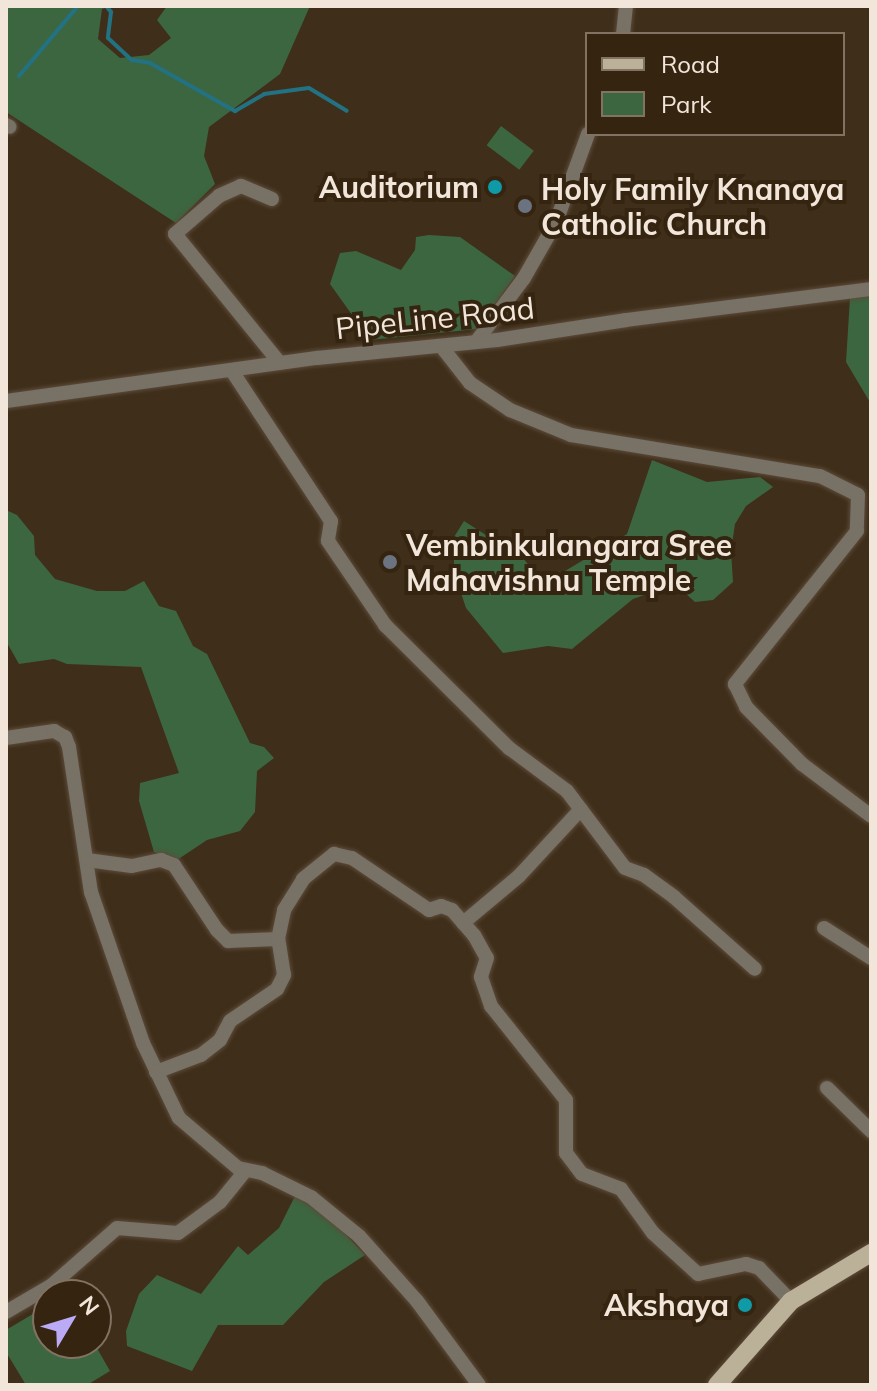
<!DOCTYPE html>
<html>
<head>
<meta charset="utf-8">
<style>
	body { margin:0 }
	#map { position:relative; width:877px; height:1391px; overflow:hidden; background:#3f2e1a; font-family:Mulish,sans-serif }
	div>[style] { position:absolute }
	[style*='--x'] { left:calc(var(--x)*1px); top:calc(var(--y)*1px); width:calc(var(--w)*1px); rotate:calc(var(--a)*1deg) }
	.green>* { inset:0; background:#3c6640; transform-origin:0 0 }
	.stream>* { height:4px; margin:-2px; padding:0 2px; transform-origin:2px; border-radius:2px; background:#227283 }
	.roads { filter:drop-shadow(0 0 2px #5c4b39) drop-shadow(0 0 2px #5c4b39) }
	.minor>* { height:14px; margin:-7px; padding:0 7px; transform-origin:7px; border-radius:7px; background:#777166 }
	.major>* { height:18px; margin:-9px; padding:0 9px; transform-origin:9px; border-radius:9px; background:#bbb098 }
	.dots>* { width:22px; height:22px; translate:-50% -50%; box-sizing:border-box; border:4px solid #352410; border-radius:50% }
	span { translate:-50% -50%; white-space:nowrap; text-align:center; line-height:1.15; -webkit-text-stroke:8px #352410; paint-order:stroke }
	.poi-label { font-size:30px; color:#f2e6da; font-weight:700 }
	.right { translate:-100% -50%; text-align:right }
	.left { translate:0 -50%; text-align:left }
	.street-label { font-size:30px; color:#f2e6da }
	.frame { position:absolute; inset:0; border:8px solid #f2e6da; pointer-events:none }
	.legend { position:absolute; left:585px; top:32px; width:260px; height:104px; box-sizing:border-box; background:#352410; border:2px solid #817261; margin:0; padding:10px 14px; list-style:none; font-size:24px; color:#f2e6da }
	.legend li { display:flex; align-items:center; gap:16px; height:40px }
	.legend b { width:40px; border:2px solid #817261 }
	.north { position:absolute; left:32px; top:1279px; width:80px; height:80px; box-sizing:border-box; background:#352410; border:2px solid #817261; border-radius:50%; rotate:52deg; font-size:22px; font-weight:700; line-height:32px; text-align:center; color:#f2e6da }
	.north::after { content:''; display:block; margin:auto; width:28px; height:36px; background:#bbaaf6; clip-path:polygon(50% 0,100% 100%,50% 72%,0 100%) }
</style>
</head>
<body>
<div id="map">
	<div class="green">
		<i style="clip-path:polygon(6px 6px,113px 6px,102px 9px,98px 39px,120px 58px,149px 55px,171px 38px,157px 20px,167px 6px,310px 6px,280px 74px,209px 127px,204px 156px,215px 184px,176px 223px,6px 112px)"></i>
		<i style="left:501px;top:126px;width:41px;height:24px;rotate:37deg"></i>
		<i style="clip-path:polygon(429px 235px,460px 237px,515px 276px,477px 329px,370px 340px,330px 284px,340px 253px,356px 251px,401px 270px,415px 250px,416px 237px)"></i>
		<i style="clip-path:polygon(871px 295px,871px 404px,846px 362px,850px 298px)"></i>
		<i style="clip-path:polygon(652px 460px,707px 482px,760px 477px,773px 487px,746px 506px,735px 524px,731px 551px,733px 582px,713px 600px,695px 602px,675px 584px,633px 599px,572px 649px,548px 646px,503px 653px,466px 608px,454px 572px,454px 537px,464px 521px,489px 537px,509px 541px,536px 574px,565px 571px,627px 534px)"></i>
		<i style="clip-path:polygon(6px 510px,17px 515px,34px 536px,35px 555px,55px 579px,97px 591px,125px 591px,144px 581px,159px 606px,176px 611px,193px 646px,207px 654px,250px 743px,264px 747px,274px 758px,257px 771px,255px 812px,240px 831px,207px 840px,177px 860px,154px 852px,139px 801px,140px 783px,179px 773px,141px 667px,67px 664px,54px 659px,19px 664px,6px 641px)"></i>
		<i style="clip-path:polygon(295px 1196px,329px 1217px,365px 1255px,324px 1282px,283px 1325px,218px 1325px,192px 1371px,127px 1346px,126px 1331px,139px 1294px,157px 1275px,201px 1294px,238px 1246px,248px 1255px,279px 1228px)"></i>
		<i style="clip-path:polygon(48px 1305px,48px 1343px,94px 1343px,110px 1371px,87px 1385px,26px 1385px,6px 1352px,6px 1330px)"></i>
	</div>
	<div class="stream">
		<i style="--x:106;--y:6;--w:8;--a:50"></i>
		<i style="--x:111;--y:12;--w:26;--a:97"></i>
		<i style="--x:108;--y:38;--w:33;--a:43"></i>
		<i style="--x:132;--y:60;--w:18;--a:9"></i>
		<i style="--x:150;--y:63;--w:98;--a:29.5"></i>
		<i style="--x:235;--y:111;--w:34;--a:-30"></i>
		<i style="--x:264;--y:94;--w:45;--a:-7.6"></i>
		<i style="--x:309;--y:88;--w:44;--a:31.2"></i>
		<i style="--x:19;--y:76;--w:92;--a:-49.9"></i>
	</div>
	<div class="roads">
		<div class="minor">
			<i style="--x:623;--y:34;--w:28;--a:-84"></i>
			<i style="--x:6;--y:125;--w:4;--a:27"></i>
			<i style="--x:272;--y:199;--w:34;--a:-157"></i>
			<i style="--x:241;--y:186;--w:24;--a:156"></i>
			<i style="--x:219;--y:196;--w:58;--a:139.2"></i>
			<i style="--x:175;--y:234;--w:166;--a:50.9"></i>
			<i style="--x:476;--y:342;--w:80;--a:-53.1"></i>
			<i style="--x:524;--y:278;--w:64;--a:-60.3"></i>
			<i style="--x:556;--y:222;--w:94;--a:-70"></i>
			<i style="--x:441;--y:346;--w:47;--a:51.9"></i>
			<i style="--x:470;--y:383;--w:48;--a:34"></i>
			<i style="--x:510;--y:410;--w:66;--a:22.3"></i>
			<i style="--x:571;--y:435;--w:252;--a:9.4"></i>
			<i style="--x:820;--y:476;--w:42;--a:26.6"></i>
			<i style="--x:858;--y:495;--w:36;--a:92"></i>
			<i style="--x:857;--y:531;--w:196;--a:128.6"></i>
			<i style="--x:735;--y:684;--w:25;--a:64"></i>
			<i style="--x:746;--y:707;--w:80;--a:45.5"></i>
			<i style="--x:802;--y:764;--w:86;--a:37"></i>
			<i style="--x:232;--y:371;--w:180;--a:56.6"></i>
			<i style="--x:331;--y:521;--w:20;--a:99"></i>
			<i style="--x:328;--y:541;--w:102;--a:55.8"></i>
			<i style="--x:385;--y:625;--w:175;--a:44.8"></i>
			<i style="--x:509;--y:748;--w:72;--a:36.6"></i>
			<i style="--x:567;--y:791;--w:96;--a:53"></i>
			<i style="--x:625;--y:868;--w:20;--a:20"></i>
			<i style="--x:644;--y:875;--w:37;--a:36"></i>
			<i style="--x:674;--y:897;--w:108;--a:41.6"></i>
			<i style="--x:6;--y:401;--w:314;--a:-7.9"></i>
			<i style="--x:317;--y:358;--w:181;--a:-5.7"></i>
			<i style="--x:497;--y:340;--w:131;--a:-8.8"></i>
			<i style="--x:626;--y:320;--w:247;--a:-7.2"></i>
			<i style="--x:6;--y:738;--w:49;--a:-8.3"></i>
			<i style="--x:54;--y:731;--w:13;--a:29"></i>
			<i style="--x:65;--y:737;--w:11;--a:68"></i>
			<i style="--x:69;--y:747;--w:147;--a:81.4"></i>
			<i style="--x:91;--y:892;--w:160;--a:71"></i>
			<i style="--x:143;--y:1043;--w:83;--a:64.4"></i>
			<i style="--x:179;--y:1118;--w:77;--a:40.3"></i>
			<i style="--x:238;--y:1168;--w:25;--a:12"></i>
			<i style="--x:262;--y:1173;--w:55;--a:26.1"></i>
			<i style="--x:311;--y:1197;--w:62;--a:39.1"></i>
			<i style="--x:359;--y:1236;--w:87;--a:48.3"></i>
			<i style="--x:417;--y:1301;--w:104;--a:53.6"></i>
			<i style="--x:87;--y:860;--w:45;--a:7.6"></i>
			<i style="--x:132;--y:866;--w:30;--a:-12"></i>
			<i style="--x:161;--y:860;--w:14;--a:21"></i>
			<i style="--x:174;--y:865;--w:78;--a:56.5"></i>
			<i style="--x:217;--y:930;--w:16;--a:45"></i>
			<i style="--x:228;--y:941;--w:50;--a:-2.3"></i>
			<i style="--x:463;--y:923;--w:73;--a:-40"></i>
			<i style="--x:519;--y:876;--w:91;--a:-47.2"></i>
			<i style="--x:824;--y:928;--w:56;--a:32.6"></i>
			<i style="--x:156;--y:1072;--w:48;--a:-20.7"></i>
			<i style="--x:201;--y:1055;--w:24;--a:-38"></i>
			<i style="--x:220;--y:1040;--w:21;--a:-62"></i>
			<i style="--x:230;--y:1021;--w:57;--a:-34.2"></i>
			<i style="--x:277;--y:989;--w:16;--a:-63"></i>
			<i style="--x:284;--y:975;--w:36;--a:-99"></i>
			<i style="--x:278;--y:939;--w:30;--a:-78"></i>
			<i style="--x:284;--y:910;--w:36;--a:-58"></i>
			<i style="--x:303;--y:879;--w:40;--a:-39"></i>
			<i style="--x:334;--y:854;--w:18;--a:13"></i>
			<i style="--x:352;--y:858;--w:93;--a:34"></i>
			<i style="--x:429;--y:910;--w:13;--a:-18"></i>
			<i style="--x:441;--y:906;--w:12;--a:20"></i>
			<i style="--x:452;--y:910;--w:33;--a:49"></i>
			<i style="--x:474;--y:935;--w:26;--a:61"></i>
			<i style="--x:487;--y:958;--w:20;--a:108"></i>
			<i style="--x:481;--y:977;--w:31;--a:71"></i>
			<i style="--x:491;--y:1006;--w:120;--a:51.4"></i>
			<i style="--x:566;--y:1100;--w:53;--a:90"></i>
			<i style="--x:566;--y:1153;--w:26;--a:53"></i>
			<i style="--x:582;--y:1174;--w:42;--a:21"></i>
			<i style="--x:621;--y:1189;--w:54;--a:54"></i>
			<i style="--x:653;--y:1233;--w:61;--a:42.3"></i>
			<i style="--x:698;--y:1274;--w:49;--a:-11.8"></i>
			<i style="--x:746;--y:1264;--w:14;--a:17"></i>
			<i style="--x:759;--y:1268;--w:46;--a:45.9"></i>
			<i style="--x:827;--y:1088;--w:62;--a:44.3"></i>
			<i style="--x:6;--y:1312;--w:53;--a:-30.4"></i>
			<i style="--x:52;--y:1285;--w:86;--a:-41.2"></i>
			<i style="--x:117;--y:1228;--w:61;--a:4.7"></i>
			<i style="--x:178;--y:1233;--w:52;--a:-36.4"></i>
			<i style="--x:220;--y:1202;--w:41;--a:-50.9"></i>
		</div>
		<div class="major">
			<i style="--x:717;--y:1385;--w:112;--a:-48.6"></i>
			<i style="--x:791;--y:1301;--w:93;--a:-31"></i>
		</div>
	</div>
	<div class="dots">
		<i style="left:495px;top:187px;background:#0f9aa8"></i>
		<i style="left:525px;top:206px;background:#6b7280"></i>
		<i style="left:390px;top:562px;background:#6b7280"></i>
		<i style="left:745px;top:1305px;background:#0f9aa8"></i>
	</div>
	<div class="poi-label">
		<span class="right" style="left:479px;top:187px">Auditorium</span>
		<span class="left" style="left:541px;top:206px">Holy Family Knanaya<br>Catholic Church</span>
		<span class="left" style="left:406px;top:562px">Vembinkulangara Sree<br>Mahavishnu Temple</span>
		<span class="right" style="left:729px;top:1305px">Akshaya</span>
	</div>
	<div class="street-label">
		<span style="left:435px;top:318px;rotate:-6deg">PipeLine Road</span>
	</div>
	<div class="frame"></div>
	<ul class="legend">
	<li><b style="height:10px;background:#bbb098"></b>Road</li>
	<li><b style="height:22px;background:#3c6640"></b>Park</li>
	</ul>
	<div class="north">N</div>
</div>
</body>
</html>
